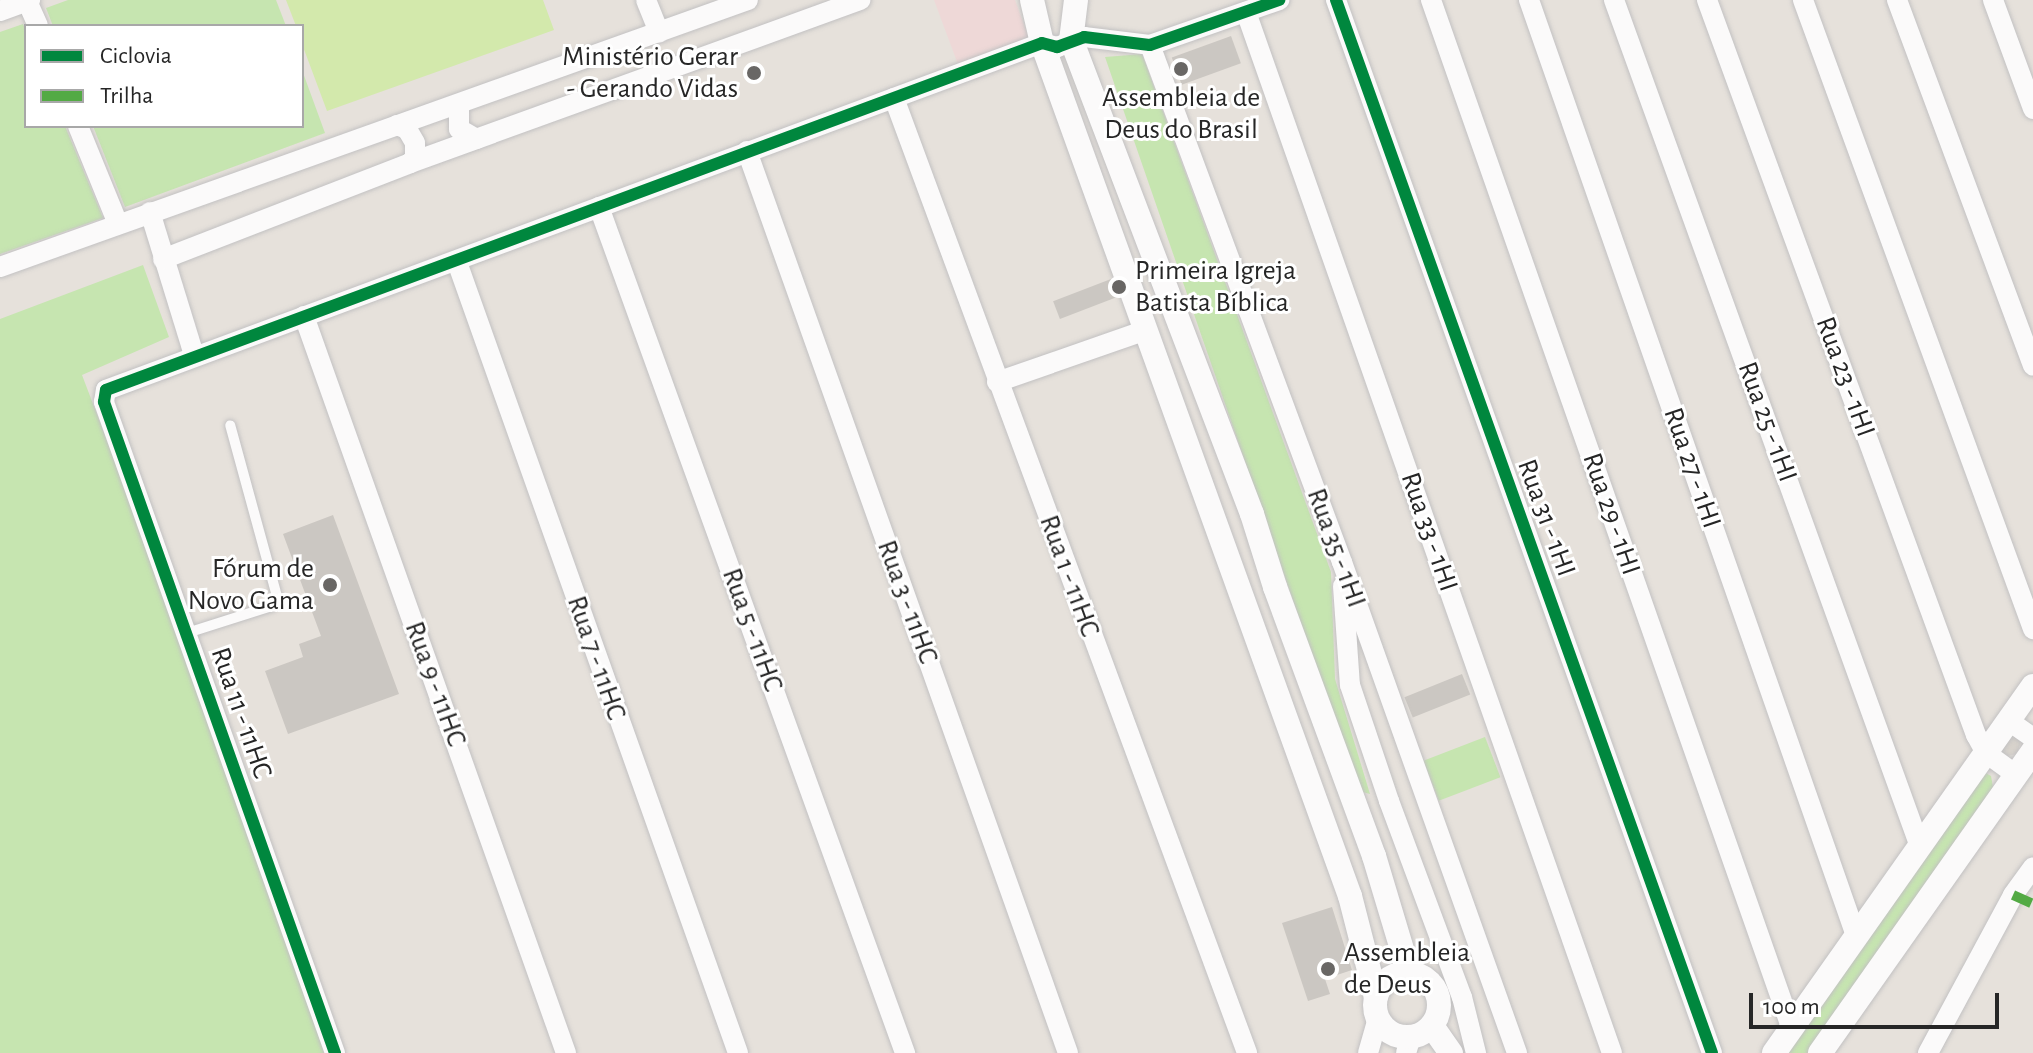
<!DOCTYPE html>
<html>
<head>
<meta charset="utf-8">
<style>
	body { margin:0 }
	#map { position:relative; width:2033px; height:1053px; overflow:hidden; background:#e6e1db; font-family:"Alegreya Sans",sans-serif }
	div>[style] { position:absolute }
	[style*='--x'] { left:calc(var(--x)*1px); top:calc(var(--y)*1px); width:calc(var(--w)*1px); rotate:calc(var(--a)*1deg) }
	.medical>* { inset:0; background:#eed8d7 }
	.green>* { inset:0; background:#c6e5b0; transform-origin:0 0 }
	.pitch>* { inset:0; background:#d3e9ac }
	.plaza>* { inset:0; background:#d8d3cc }
	.building>* { inset:0; background:#cbc7c2; transform-origin:0 0 }
	.roads { filter:drop-shadow(0 0 2px #c2c1c2) drop-shadow(0 0 2px #c2c1c2) }
	.service>* { height:10px; margin:-5px; padding:0 5px; transform-origin:5px; border-radius:5px; background:#fbfafa }
	.minor>* { height:20px; margin:-10px; padding:0 10px; transform-origin:10px; border-radius:10px; background:#fbfafa }
	.tertiary>* { height:24px; margin:-12px; padding:0 12px; transform-origin:12px; border-radius:12px; background:#fbfafa }
	.tertiary>.ring { margin:-12px; padding:0; box-sizing:content-box; background:none; border:24px solid #fbfafa; border-radius:50% }
	.quiet>* { height:10px; margin-top:-5px; transform-origin:0; background:repeating-linear-gradient(90deg,#53aa44 0 20px,transparent 0 30px) }
	.cycleway>* { height:12px; margin:-6px; padding:0 6px; transform-origin:6px; border-radius:6px; background:#00873e }
	.dots>* { width:22px; height:22px; translate:-50% -50%; box-sizing:border-box; border:4px solid #fff; border-radius:50% }
	span { translate:-50% -50%; white-space:nowrap; text-align:center; line-height:1.15; -webkit-text-stroke:6px #fff; paint-order:stroke }
	.poi-label { font-size:28px; color:#262626 }
	.right { translate:-100% -50%; text-align:right }
	.left { translate:0 -50%; text-align:left }
	.street-label { font-size:28px; color:#262626 }
	.legend { position:absolute; left:24px; top:24px; width:280px; height:104px; box-sizing:border-box; background:#fff; border:2px solid #a8a8a8; margin:0; padding:10px 14px; list-style:none; font-size:24px; color:#262626 }
	.legend li { display:flex; align-items:center; gap:16px; height:40px }
	.legend b { width:40px; border:2px solid #a8a8a8 }
	.scale { position:absolute; left:1749px; top:993px; width:250px; height:36px; box-sizing:border-box; border:4px solid #262626; border-top:0; padding-left:10px; font-size:24px; line-height:28px; white-space:nowrap; color:#262626; -webkit-text-stroke:6px #fff; paint-order:stroke }
</style>
</head>
<body>
<div id="map">
	<div class="medical">
		<i style="clip-path:polygon(934px 0,1015px 0,1030px 41px,959px 67px)"></i>
	</div>
	<div class="green">
		<i style="clip-path:polygon(68px 0,276px 0,286px 26px,53px 26px,46px 8px)"></i>
		<i style="clip-path:polygon(23px 24px,26px 31px,26px 126px,65px 126px,103px 218px,0 254px,0 32px)"></i>
		<i style="clip-path:polygon(1142px 54px,1331px 572px,1335px 679px,1370px 794px,1359px 791px,1105px 57px)"></i>
		<i style="clip-path:polygon(302px 70px,325px 133px,125px 207px,93px 126px,302px 126px)"></i>
		<i style="clip-path:polygon(143px 265px,169px 337px,82px 375px,340px 1053px,0 1053px,0 319px)"></i>
		<i style="left:1485px;top:737px;width:43px;height:66px;rotate:69deg"></i>
		<i style="clip-path:polygon(1984px 772px,1991px 776px,1993px 787px,1808px 1053px,1782px 1053px)"></i>
	</div>
	<div class="pitch">
		<i style="clip-path:polygon(286px 0,543px 0,554px 30px,327px 111px,302px 44px,302px 26px,296px 26px)"></i>
	</div>
	<div class="plaza">
		<i style="clip-path:polygon(2005px 732px,2022px 738px,2017px 754px,2007px 756px,1999px 749px)"></i>
	</div>
	<div class="building">
		<i style="left:1231px;top:36px;width:29px;height:63px;rotate:70deg"></i>
		<i style="left:1111px;top:279px;width:19px;height:62px;rotate:69deg"></i>
		<i style="clip-path:polygon(333px 515px,399px 694px,288px 734px,265px 671px,303px 657px,299px 644px,321px 636px,283px 534px)"></i>
		<i style="left:1462px;top:674px;width:22px;height:62px;rotate:68deg"></i>
		<i style="clip-path:polygon(1332px 907px,1352px 970px,1325px 979px,1330px 994px,1308px 1001px,1282px 923px)"></i>
	</div>
	<div class="roads">
		<div class="service">
			<i style="--x:187;--y:633;--w:89;--a:-17.6"></i>
			<i style="--x:272;--y:606;--w:8;--a:-45"></i>
			<i style="--x:278;--y:600;--w:181;--a:-105.3"></i>
		</div>
		<div class="minor">
			<i style="--x:646;--y:0;--w:35;--a:68"></i>
			<i style="--x:1336;--y:0;--w:1118;--a:70.35"></i>
			<i style="--x:1431;--y:0;--w:1088;--a:70.68"></i>
			<i style="--x:1529;--y:0;--w:991;--a:70.74"></i>
			<i style="--x:1614;--y:0;--w:897;--a:70.13"></i>
			<i style="--x:1707;--y:0;--w:783;--a:69.9"></i>
			<i style="--x:1976;--y:735;--w:21;--a:61"></i>
			<i style="--x:1986;--y:753;--w:37;--a:36"></i>
			<i style="--x:1803;--y:0;--w:670;--a:69.91"></i>
			<i style="--x:1897;--y:0;--w:390;--a:69.6"></i>
			<i style="--x:1993;--y:0;--w:116;--a:69.8"></i>
			<i style="--x:27;--y:1;--w:27;--a:66"></i>
			<i style="--x:0;--y:11;--w:32;--a:-20"></i>
			<i style="--x:1246;--y:12;--w:1103;--a:70.63"></i>
			<i style="--x:1150;--y:45;--w:552;--a:69.63"></i>
			<i style="--x:1342;--y:562;--w:521;--a:70.38"></i>
			<i style="--x:894;--y:98;--w:1018;--a:69.71"></i>
			<i style="--x:459;--y:104;--w:25;--a:90"></i>
			<i style="--x:459;--y:129;--w:20;--a:30"></i>
			<i style="--x:397;--y:125;--w:11;--a:22"></i>
			<i style="--x:407;--y:129;--w:16;--a:60"></i>
			<i style="--x:415;--y:143;--w:15;--a:90"></i>
			<i style="--x:415;--y:158;--w:7;--a:135"></i>
			<i style="--x:78;--y:126;--w:106;--a:67.8"></i>
			<i style="--x:747;--y:151;--w:957;--a:70.41"></i>
			<i style="--x:599;--y:207;--w:900;--a:70.11"></i>
			<i style="--x:150;--y:212;--w:150;--a:72.9"></i>
			<i style="--x:163;--y:259;--w:265;--a:-21.2"></i>
			<i style="--x:410;--y:163;--w:479;--a:-19.9"></i>
			<i style="--x:457;--y:262;--w:839;--a:70.44"></i>
			<i style="--x:0;--y:267;--w:794;--a:-19.64"></i>
			<i style="--x:304;--y:316;--w:782;--a:70.43"></i>
			<i style="--x:997;--y:382;--w:158;--a:-19.2"></i>
			<i style="--x:1343;--y:586;--w:99;--a:86"></i>
			<i style="--x:1350;--y:685;--w:122;--a:71.4"></i>
			<i style="--x:1389;--y:801;--w:209;--a:69.6"></i>
			<i style="--x:1462;--y:997;--w:58;--a:76"></i>
			<i style="--x:2009;--y:721;--w:29;--a:35"></i>
			<i style="--x:335;--y:1053;--w:691;--a:-109.54"></i>
			<i style="--x:104;--y:402;--w:12;--a:-81"></i>
			<i style="--x:106;--y:390;--w:998;--a:-20.34"></i>
			<i style="--x:1042;--y:43;--w:16;--a:15"></i>
			<i style="--x:1057;--y:47;--w:29;--a:-20"></i>
			<i style="--x:1084;--y:37;--w:66;--a:6.9"></i>
			<i style="--x:1150;--y:45;--w:137;--a:-19.2"></i>
			<i style="--x:1368;--y:1053;--w:35;--a:-74"></i>
			<i style="--x:1406;--y:1053;--w:17;--a:-73"></i>
			<i style="--x:1928;--y:1053;--w:179;--a:-61.7"></i>
			<i style="--x:2013;--y:895;--w:34;--a:-54"></i>
		</div>
		<div class="tertiary">
			<i style="--x:1032;--y:0;--w:44;--a:76.9"></i>
			<i style="--x:1042;--y:43;--w:907;--a:70.15"></i>
			<i style="--x:1350;--y:896;--w:104;--a:75.6"></i>
			<i style="--x:1076;--y:0;--w:39;--a:97"></i>
			<i style="--x:1071;--y:39;--w:508;--a:69.14"></i>
			<i style="--x:1252;--y:514;--w:77;--a:72.5"></i>
			<i style="--x:1275;--y:587;--w:287;--a:69.8"></i>
			<i style="--x:1374;--y:856;--w:122;--a:73.3"></i>
			<i class="ring" style="left:1375px;top:973px;width:40px;height:40px"></i>
			<i style="--x:1432;--y:1026;--w:33;--a:55"></i>
			<i style="--x:1774;--y:1053;--w:449;--a:-54.8"></i>
			<i style="--x:1820;--y:1053;--w:370;--a:-54.8"></i>
		</div>
	</div>
	<div class="quiet">
		<i style="--x:2013;--y:895;--w:22;--a:24"></i>
	</div>
	<div class="cycleway">
		<i style="--x:1336;--y:0;--w:1118;--a:70.35"></i>
		<i style="--x:335;--y:1053;--w:691;--a:-109.54"></i>
		<i style="--x:104;--y:402;--w:12;--a:-81"></i>
		<i style="--x:106;--y:390;--w:998;--a:-20.34"></i>
		<i style="--x:1042;--y:43;--w:16;--a:15"></i>
		<i style="--x:1057;--y:47;--w:29;--a:-20"></i>
		<i style="--x:1084;--y:37;--w:66;--a:6.9"></i>
		<i style="--x:1150;--y:45;--w:137;--a:-19.2"></i>
	</div>
	<div class="dots">
		<i style="left:1181px;top:69px;background:#696765"></i>
		<i style="left:754px;top:73px;background:#696765"></i>
		<i style="left:1119px;top:287px;background:#696765"></i>
		<i style="left:330px;top:585px;background:#696765"></i>
		<i style="left:1328px;top:969px;background:#696765"></i>
	</div>
	<div class="poi-label">
		<span class="right" style="left:738px;top:73px">Ministério Gerar<br>- Gerando Vidas</span>
		<span style="left:1181px;top:114px">Assembleia de<br>Deus do Brasil</span>
		<span class="left" style="left:1135px;top:287px">Primeira Igreja<br>Batista Bíblica</span>
		<span class="right" style="left:314px;top:585px">Fórum de<br>Novo Gama</span>
		<span class="left" style="left:1344px;top:969px">Assembleia<br>de Deus</span>
	</div>
	<div class="street-label">
		<span style="left:1845px;top:377px;rotate:70deg">Rua 23 - 1HI</span>
		<span style="left:1767px;top:422px;rotate:70deg">Rua 25 - 1HI</span>
		<span style="left:1692px;top:468px;rotate:71deg">Rua 27 - 1HI</span>
		<span style="left:1611px;top:514px;rotate:71deg">Rua 29 - 1HI</span>
		<span style="left:1546px;top:518px;rotate:70deg">Rua 31 - 1HI</span>
		<span style="left:1429px;top:532px;rotate:71deg">Rua 33 - 1HI</span>
		<span style="left:1336px;top:548px;rotate:70deg">Rua 35 - 1HI</span>
		<span style="left:1069px;top:576px;rotate:70deg">Rua 1 - 11HC</span>
		<span style="left:907px;top:602px;rotate:70deg">Rua 3 - 11HC</span>
		<span style="left:752px;top:630px;rotate:70deg">Rua 5 - 11HC</span>
		<span style="left:596px;top:658px;rotate:71deg">Rua 7 - 11HC</span>
		<span style="left:435px;top:684px;rotate:70deg">Rua 9 - 11HC</span>
		<span style="left:241px;top:713px;rotate:71deg">Rua 11 - 11HC</span>
	</div>
	<ul class="legend">
	<li><b style="height:10px;background:#00873e"></b>Ciclovia</li>
	<li><b style="height:10px;background:#53aa44"></b>Trilha</li>
	</ul>
	<div class="scale">100 m</div>
</div>
</body>
</html>
